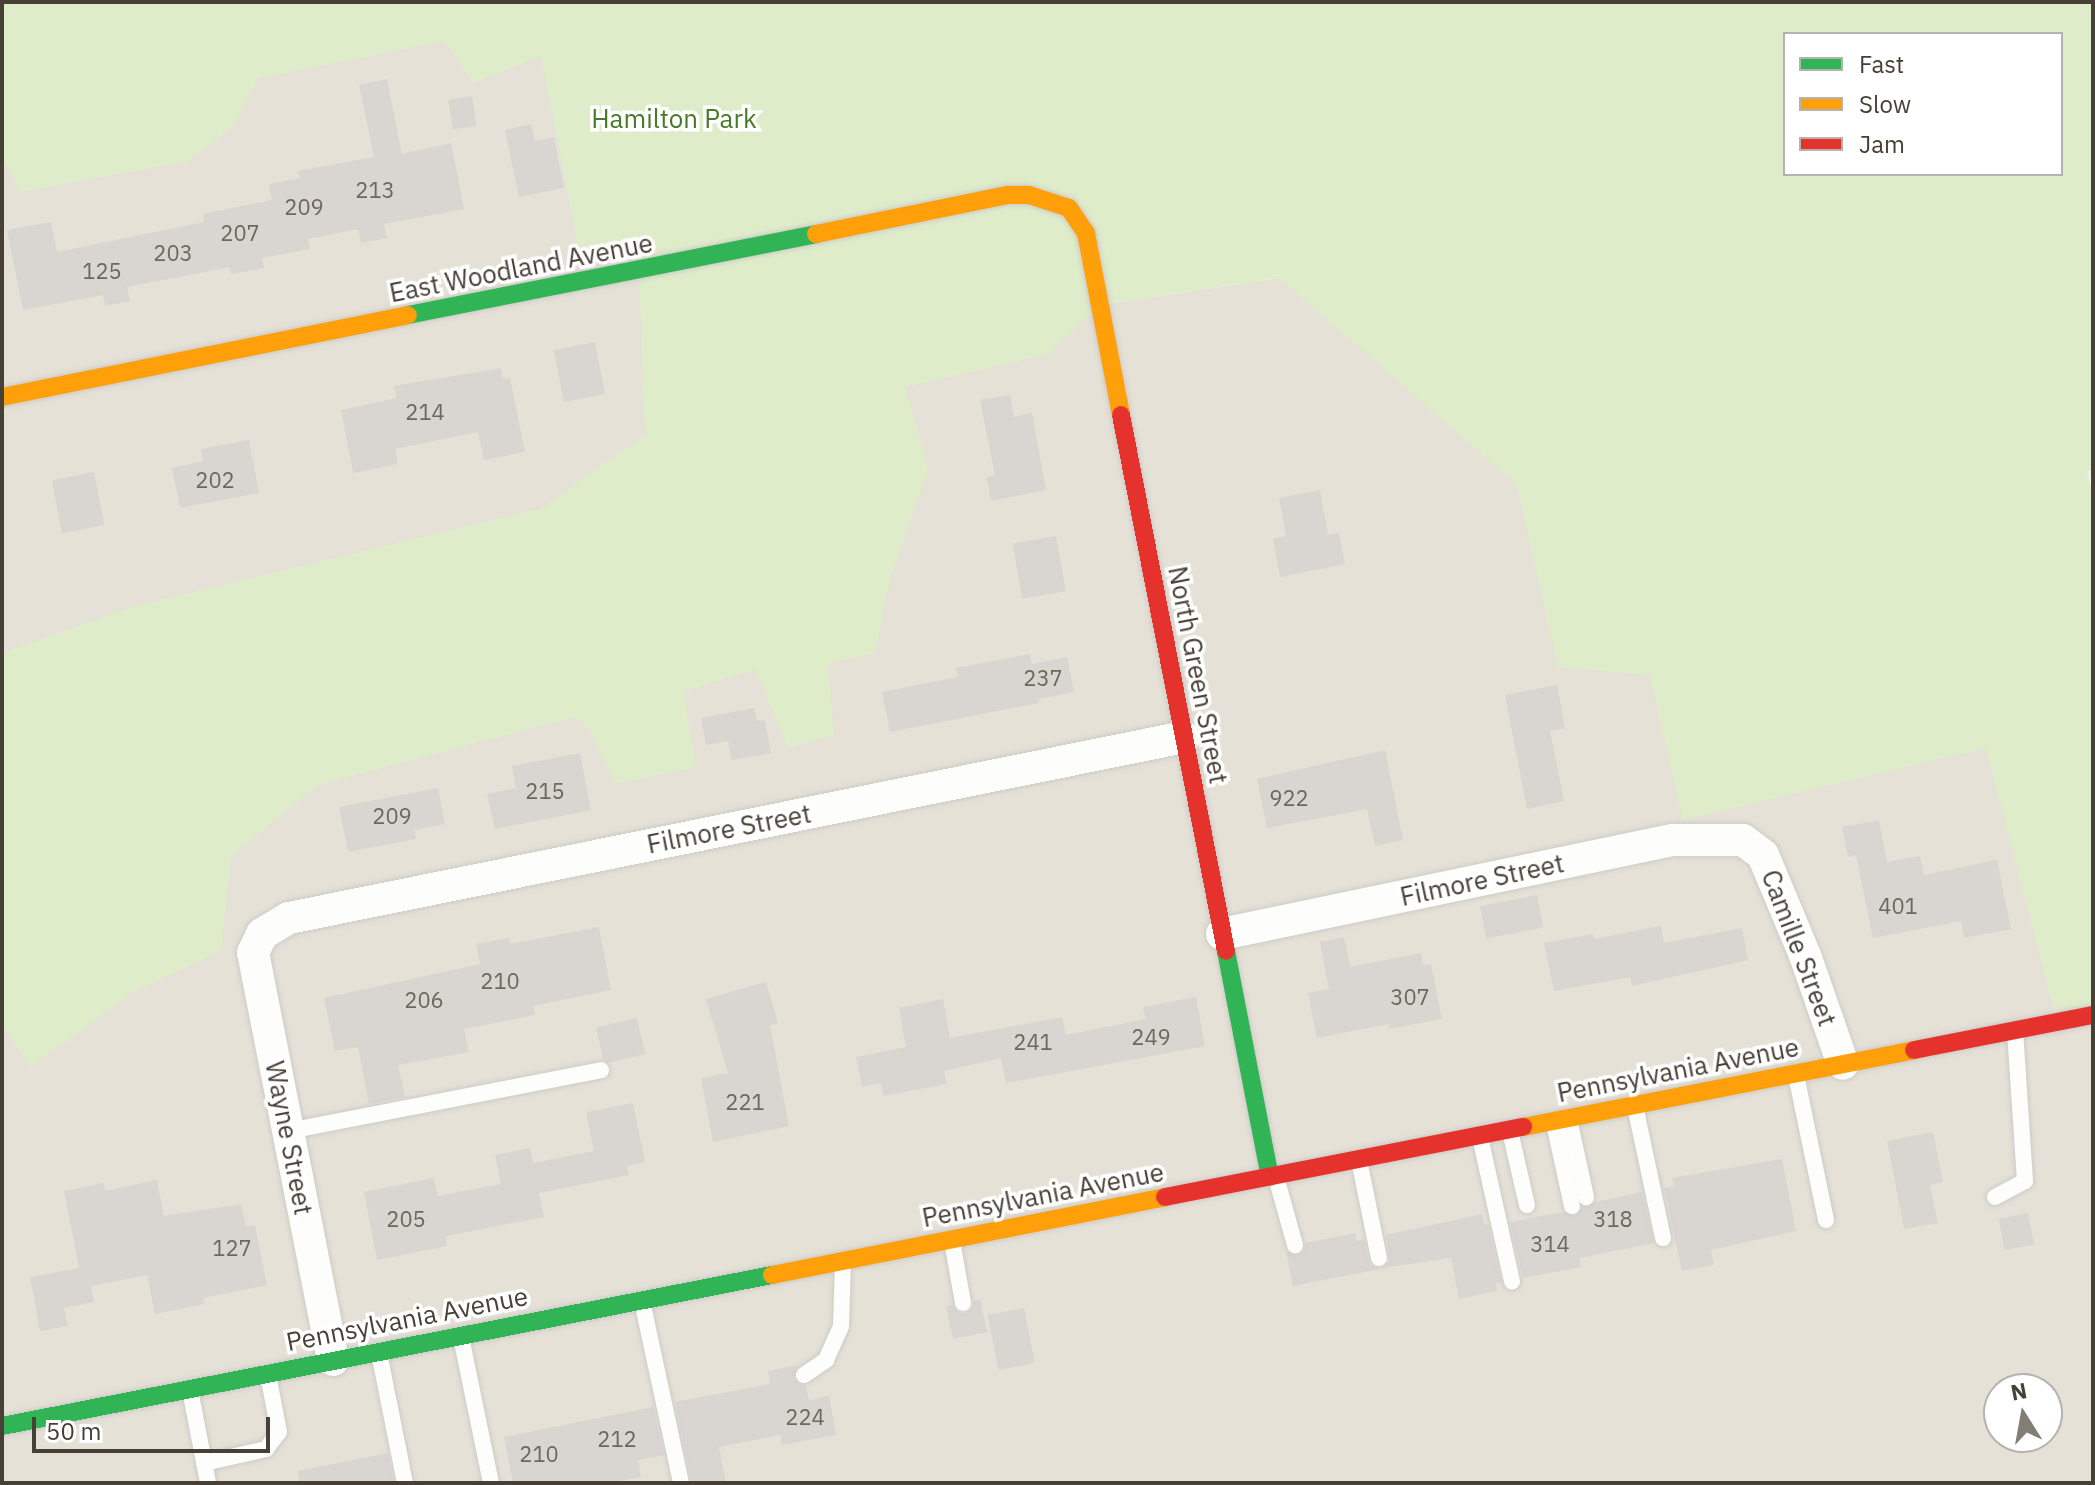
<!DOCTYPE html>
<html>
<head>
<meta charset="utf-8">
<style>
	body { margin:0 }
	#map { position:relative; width:2095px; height:1485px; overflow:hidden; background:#f1efea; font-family:"IBM Plex Sans",sans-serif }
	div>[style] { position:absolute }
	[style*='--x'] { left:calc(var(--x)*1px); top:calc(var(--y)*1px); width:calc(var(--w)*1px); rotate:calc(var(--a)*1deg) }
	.residential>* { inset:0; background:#e5e1d7 }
	.green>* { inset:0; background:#dfecca }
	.building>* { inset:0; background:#d9d6d1; transform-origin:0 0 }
	.roads { filter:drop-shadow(0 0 2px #cdcbc6) drop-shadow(0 0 2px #cdcbc6) }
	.lane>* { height:16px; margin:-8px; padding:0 8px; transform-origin:8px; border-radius:8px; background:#fdfdfc }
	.street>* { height:32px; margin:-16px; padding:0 16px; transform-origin:16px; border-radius:16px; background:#fdfdfc }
	.fast>* { height:18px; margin:-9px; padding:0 9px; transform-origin:9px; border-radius:9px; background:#30b455 }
	.slow>* { height:18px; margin:-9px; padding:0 9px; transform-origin:9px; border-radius:9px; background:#ff9f0a }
	.jam>* { height:18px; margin:-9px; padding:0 9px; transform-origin:9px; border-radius:9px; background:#e5322d }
	span { translate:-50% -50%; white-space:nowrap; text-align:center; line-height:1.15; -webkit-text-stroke:7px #fff; paint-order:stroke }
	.number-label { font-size:22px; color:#6d675e }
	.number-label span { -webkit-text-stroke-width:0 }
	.park-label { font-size:26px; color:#497a28 }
	.street-label { font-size:26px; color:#474036 }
	.frame { position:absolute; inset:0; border:4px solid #474036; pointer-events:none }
	.legend { position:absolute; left:1783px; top:32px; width:280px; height:144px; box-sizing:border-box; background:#fff; border:2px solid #b5b3af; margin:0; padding:10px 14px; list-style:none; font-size:24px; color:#474036 }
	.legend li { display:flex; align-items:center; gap:16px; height:40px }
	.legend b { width:40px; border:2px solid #b5b3af }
	.north { position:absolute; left:1983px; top:1373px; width:80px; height:80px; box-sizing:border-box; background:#fff; border:2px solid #b5b3af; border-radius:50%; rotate:349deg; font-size:22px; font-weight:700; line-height:32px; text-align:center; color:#474036 }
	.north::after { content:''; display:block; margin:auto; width:28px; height:36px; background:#827d75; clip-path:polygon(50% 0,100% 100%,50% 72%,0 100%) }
	.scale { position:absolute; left:32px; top:1417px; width:238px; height:36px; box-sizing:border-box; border:4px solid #474036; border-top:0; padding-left:10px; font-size:24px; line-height:28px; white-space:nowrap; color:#474036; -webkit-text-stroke:6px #fff; paint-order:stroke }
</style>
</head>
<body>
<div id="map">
	<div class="residential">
		<i style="clip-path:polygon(evenodd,2px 2px,531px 2px,581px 257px,1077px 160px,1100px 305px,1280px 278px,1717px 658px,1987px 748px,2057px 1021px,2093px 1015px,2093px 1483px,2px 1483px,2px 2px,1999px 1389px,2047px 1389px,2047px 1437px,1999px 1437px,1999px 1389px)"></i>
	</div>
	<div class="green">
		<i style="clip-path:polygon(evenodd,2px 2px,2093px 2px,2093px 469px,2087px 472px,2093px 497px,2093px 1015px,2057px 1022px,1986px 748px,1683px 820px,1650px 675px,1558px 667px,1517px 485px,1279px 278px,1100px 305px,1048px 354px,905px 387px,928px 469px,890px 580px,875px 653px,828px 663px,834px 735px,788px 748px,755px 669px,683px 692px,696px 767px,615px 784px,589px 729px,574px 717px,318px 785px,231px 856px,221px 951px,133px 992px,31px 1067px,2px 1025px,2px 653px,135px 606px,543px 508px,645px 434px,638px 246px,581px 257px,541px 56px,473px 83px,445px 41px,259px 78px,233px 126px,189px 161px,20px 192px,2px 157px,2px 2px,1785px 34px,2061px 34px,2061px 174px,1785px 174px,1785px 34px)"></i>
	</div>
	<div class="building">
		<i style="clip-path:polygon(387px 79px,402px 154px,451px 143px,464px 209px,384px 224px,387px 238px,361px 243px,358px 229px,308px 239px,310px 249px,262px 258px,264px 268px,231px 274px,230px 267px,127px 287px,130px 301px,105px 306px,103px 295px,23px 310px,7px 230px,51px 222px,57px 252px,204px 222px,203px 214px,272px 200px,269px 184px,300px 178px,298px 171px,374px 157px,359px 85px)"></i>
		<i style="left:472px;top:96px;width:30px;height:24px;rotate:81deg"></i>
		<i style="clip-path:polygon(531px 124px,535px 141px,554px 137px,564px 188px,519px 197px,505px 130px)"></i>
		<i style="left:595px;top:342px;width:53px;height:42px;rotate:79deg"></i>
		<i style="clip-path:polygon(501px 368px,503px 379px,510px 378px,525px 452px,484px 460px,478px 432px,395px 449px,398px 464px,353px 473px,341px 410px,397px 398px,394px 386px)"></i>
		<i style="clip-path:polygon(1010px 395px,1014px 417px,1032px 413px,1046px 490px,991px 501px,987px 477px,995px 475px,980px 400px)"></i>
		<i style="clip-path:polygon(249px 440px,259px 493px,180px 508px,172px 468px,203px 461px,201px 449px)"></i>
		<i style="left:94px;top:472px;width:54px;height:43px;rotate:79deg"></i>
		<i style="clip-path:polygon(1320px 490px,1328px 535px,1339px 533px,1345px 564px,1280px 577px,1273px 539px,1286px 536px,1279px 498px)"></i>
		<i style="left:1056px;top:536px;width:56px;height:44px;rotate:80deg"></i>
		<i style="clip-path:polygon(1030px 654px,1032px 664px,1067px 657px,1074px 692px,1038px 699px,1039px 703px,890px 732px,882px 692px,958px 677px,956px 668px)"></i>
		<i style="clip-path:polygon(1557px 685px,1565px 728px,1550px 731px,1564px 801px,1527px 809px,1505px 695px)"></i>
		<i style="clip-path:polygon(754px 708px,757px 721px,765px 720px,771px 753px,732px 760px,728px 741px,706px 745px,701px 718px)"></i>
		<i style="clip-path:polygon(1385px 750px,1403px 840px,1375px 846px,1367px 809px,1267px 828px,1257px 779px)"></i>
		<i style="clip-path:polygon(580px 753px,591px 810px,495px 829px,487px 794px,516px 788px,512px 766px)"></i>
		<i style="clip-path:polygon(438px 788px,445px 824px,414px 830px,416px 839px,348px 852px,339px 807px)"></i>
		<i style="clip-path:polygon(1879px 820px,1887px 862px,1920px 856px,1924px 875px,1997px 860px,2011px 929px,1964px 938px,1961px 921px,1873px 938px,1856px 855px,1848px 857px,1842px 827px)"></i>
		<i style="left:1537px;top:895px;width:33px;height:58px;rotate:79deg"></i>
		<i style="clip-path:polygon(1661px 926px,1664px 943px,1742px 928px,1748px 960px,1632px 986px,1630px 977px,1554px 991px,1544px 943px,1593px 934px,1594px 939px)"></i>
		<i style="clip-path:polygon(599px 927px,611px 990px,533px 1006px,535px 1015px,464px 1029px,469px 1052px,398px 1065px,405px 1097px,369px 1104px,358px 1047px,335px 1051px,324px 998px,480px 964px,476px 944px,509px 938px,510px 944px)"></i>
		<i style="clip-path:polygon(1344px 937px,1350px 967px,1421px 953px,1423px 965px,1431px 964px,1442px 1019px,1389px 1029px,1388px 1024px,1317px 1038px,1308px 993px,1329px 989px,1320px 942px)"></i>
		<i style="clip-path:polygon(766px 982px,778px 1023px,770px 1025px,789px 1126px,713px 1142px,701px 1078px,728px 1073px,706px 999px)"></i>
		<i style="clip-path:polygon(1196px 997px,1205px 1046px,1006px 1083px,1001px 1058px,944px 1071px,947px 1084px,884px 1096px,881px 1083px,862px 1087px,856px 1057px,906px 1047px,899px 1008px,943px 999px,950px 1038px,1062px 1017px,1066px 1035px,1146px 1019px,1143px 1007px)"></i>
		<i style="left:637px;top:1018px;width:37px;height:42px;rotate:77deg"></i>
		<i style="clip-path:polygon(633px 1103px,645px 1162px,627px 1166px,629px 1175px,539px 1193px,544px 1217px,446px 1236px,447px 1246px,377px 1260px,364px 1192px,434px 1178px,438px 1196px,501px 1184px,495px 1155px,530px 1148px,533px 1163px,594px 1151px,586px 1112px)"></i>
		<i style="clip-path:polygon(1933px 1132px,1943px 1182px,1930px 1185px,1938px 1223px,1904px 1229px,1887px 1141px)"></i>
		<i style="clip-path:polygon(1782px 1159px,1796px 1231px,1711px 1250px,1714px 1265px,1682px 1271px,1664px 1188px,1674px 1186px,1672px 1178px)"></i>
		<i style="clip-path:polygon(157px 1180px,164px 1216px,241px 1204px,246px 1227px,255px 1225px,267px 1285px,203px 1298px,204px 1304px,155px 1314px,147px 1275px,91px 1286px,94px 1302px,64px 1308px,68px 1326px,40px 1331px,30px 1277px,79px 1268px,64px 1191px,104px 1183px,105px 1191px)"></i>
		<i style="clip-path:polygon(1642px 1192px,1654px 1243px,1579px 1258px,1581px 1267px,1523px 1278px,1510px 1222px,1563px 1212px,1575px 1216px,1583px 1207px,1596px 1202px)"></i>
		<i style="left:2028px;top:1213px;width:32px;height:30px;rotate:79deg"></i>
		<i style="clip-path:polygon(1482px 1214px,1484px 1225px,1488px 1224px,1501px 1282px,1496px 1283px,1497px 1291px,1459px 1299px,1451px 1258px,1383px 1268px,1390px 1261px,1386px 1235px)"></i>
		<i style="clip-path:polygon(1355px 1233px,1357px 1241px,1364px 1239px,1370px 1265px,1379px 1269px,1293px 1286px,1286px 1251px,1297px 1256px,1303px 1252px,1306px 1243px)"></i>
		<i style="clip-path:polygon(980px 1299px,987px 1332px,953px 1339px,946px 1306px,952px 1305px,959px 1313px,966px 1314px,973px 1307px,974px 1301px)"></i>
		<i style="left:1024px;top:1308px;width:56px;height:37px;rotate:79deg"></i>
		<i style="clip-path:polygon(798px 1365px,793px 1377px,799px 1384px,806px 1386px,809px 1400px,829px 1396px,836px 1435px,782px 1445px,780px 1435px,719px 1447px,726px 1483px,692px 1483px,675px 1402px,770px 1384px,768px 1371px)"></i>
		<i style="clip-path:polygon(653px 1407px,664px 1455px,638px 1460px,641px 1477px,610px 1483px,513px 1483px,504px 1437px)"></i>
		<i style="clip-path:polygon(388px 1453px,394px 1483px,299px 1483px,298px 1471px)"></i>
	</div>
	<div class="roads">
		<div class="lane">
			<i style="--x:1796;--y:1075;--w:148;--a:78.3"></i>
			<i style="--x:1635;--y:1106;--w:135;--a:78"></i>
			<i style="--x:1569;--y:1119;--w:80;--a:77.7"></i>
			<i style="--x:1554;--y:1123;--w:85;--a:77.8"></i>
			<i style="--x:288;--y:1131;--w:319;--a:-11"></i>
			<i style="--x:1510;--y:1131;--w:76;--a:77.1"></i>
			<i style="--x:1480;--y:1137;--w:148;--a:77.5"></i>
			<i style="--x:1359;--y:1160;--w:100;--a:78.5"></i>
			<i style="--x:1276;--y:1177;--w:71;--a:74.4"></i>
			<i style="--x:1995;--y:1197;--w:34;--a:-28"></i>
			<i style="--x:2025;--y:1181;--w:149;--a:-93.8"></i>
			<i style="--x:952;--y:1241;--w:63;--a:79.9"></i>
			<i style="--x:642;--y:1301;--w:186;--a:77.9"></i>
			<i style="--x:461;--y:1337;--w:149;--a:78.4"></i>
			<i style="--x:379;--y:1353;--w:133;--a:78.7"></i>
			<i style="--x:804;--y:1375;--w:27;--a:-34"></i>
			<i style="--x:826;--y:1360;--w:37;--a:-66"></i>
			<i style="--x:841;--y:1326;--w:64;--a:-88.2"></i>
			<i style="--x:190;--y:1390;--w:95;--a:79"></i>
			<i style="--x:204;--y:1463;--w:64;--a:-12.7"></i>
			<i style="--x:266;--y:1449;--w:21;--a:-53"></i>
			<i style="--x:279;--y:1432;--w:58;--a:-100.9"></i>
		</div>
		<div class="street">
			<i style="--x:1222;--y:934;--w:461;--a:-11.8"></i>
			<i style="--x:1673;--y:840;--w:70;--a:0"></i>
			<i style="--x:1743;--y:840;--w:25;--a:37"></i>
			<i style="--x:1763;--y:855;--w:112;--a:67.3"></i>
			<i style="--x:1806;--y:958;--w:112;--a:70.8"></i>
			<i style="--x:333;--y:1360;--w:415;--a:-101.1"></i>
			<i style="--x:253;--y:953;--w:21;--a:-65"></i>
			<i style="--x:262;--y:934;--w:31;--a:-31"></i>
			<i style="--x:289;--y:918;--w:913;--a:-11.43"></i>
		</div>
		<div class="fast">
			<i style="--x:408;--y:315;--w:416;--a:-11.2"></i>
			<i style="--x:1226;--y:951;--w:230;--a:79"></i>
			<i style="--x:2;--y:1426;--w:785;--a:-11.1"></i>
		</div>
		<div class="slow">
			<i style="--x:816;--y:234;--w:196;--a:-11.5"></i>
			<i style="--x:1008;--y:195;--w:21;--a:0"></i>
			<i style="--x:1029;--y:195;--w:42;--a:18"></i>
			<i style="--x:1069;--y:208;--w:30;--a:56"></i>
			<i style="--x:1086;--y:233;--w:185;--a:79.1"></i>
			<i style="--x:2;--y:397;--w:414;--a:-11.4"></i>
			<i style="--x:1523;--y:1127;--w:399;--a:-11.1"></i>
			<i style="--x:772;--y:1275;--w:401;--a:-11.2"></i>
		</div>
		<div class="jam">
			<i style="--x:1121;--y:415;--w:546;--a:78.92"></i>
			<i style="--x:1914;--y:1050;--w:182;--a:-11.1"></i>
			<i style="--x:1165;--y:1197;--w:365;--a:-11.1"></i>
		</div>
	</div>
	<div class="number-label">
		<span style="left:375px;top:190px">213</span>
		<span style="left:304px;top:207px">209</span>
		<span style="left:240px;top:233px">207</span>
		<span style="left:173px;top:253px">203</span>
		<span style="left:102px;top:271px">125</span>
		<span style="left:425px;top:412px">214</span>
		<span style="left:215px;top:480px">202</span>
		<span style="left:1043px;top:678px">237</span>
		<span style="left:545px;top:791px">215</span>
		<span style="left:1289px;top:798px">922</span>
		<span style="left:392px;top:816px">209</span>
		<span style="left:1898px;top:906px">401</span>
		<span style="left:500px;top:981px">210</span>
		<span style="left:1410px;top:997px">307</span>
		<span style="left:424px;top:1000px">206</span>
		<span style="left:1151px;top:1037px">249</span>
		<span style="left:1033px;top:1042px">241</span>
		<span style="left:745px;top:1102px">221</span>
		<span style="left:406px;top:1219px">205</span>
		<span style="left:1613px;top:1219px">318</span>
		<span style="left:1550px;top:1244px">314</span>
		<span style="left:232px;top:1248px">127</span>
		<span style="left:805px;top:1417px">224</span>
		<span style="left:617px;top:1439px">212</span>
		<span style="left:539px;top:1454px">210</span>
	</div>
	<div class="park-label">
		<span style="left:674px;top:119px">Hamilton Park</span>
	</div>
	<div class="street-label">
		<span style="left:521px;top:268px;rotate:-11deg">East Woodland Avenue</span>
		<span style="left:1198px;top:675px;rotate:79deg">North Green Street</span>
		<span style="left:729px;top:829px;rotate:-11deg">Filmore Street</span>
		<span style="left:1482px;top:880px;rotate:-12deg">Filmore Street</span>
		<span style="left:1799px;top:948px;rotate:69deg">Camille Street</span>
		<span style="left:1678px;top:1070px;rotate:-11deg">Pennsylvania Avenue</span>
		<span style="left:289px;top:1138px;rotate:79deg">Wayne Street</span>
		<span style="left:1043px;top:1195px;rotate:-11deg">Pennsylvania Avenue</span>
		<span style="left:407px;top:1319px;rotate:-11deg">Pennsylvania Avenue</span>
	</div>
	<div class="frame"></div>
	<ul class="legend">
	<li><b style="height:10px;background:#30b455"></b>Fast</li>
	<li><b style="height:10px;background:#ff9f0a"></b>Slow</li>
	<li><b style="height:10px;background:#e5322d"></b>Jam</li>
	</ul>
	<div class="north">N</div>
	<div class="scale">50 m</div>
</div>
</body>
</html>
